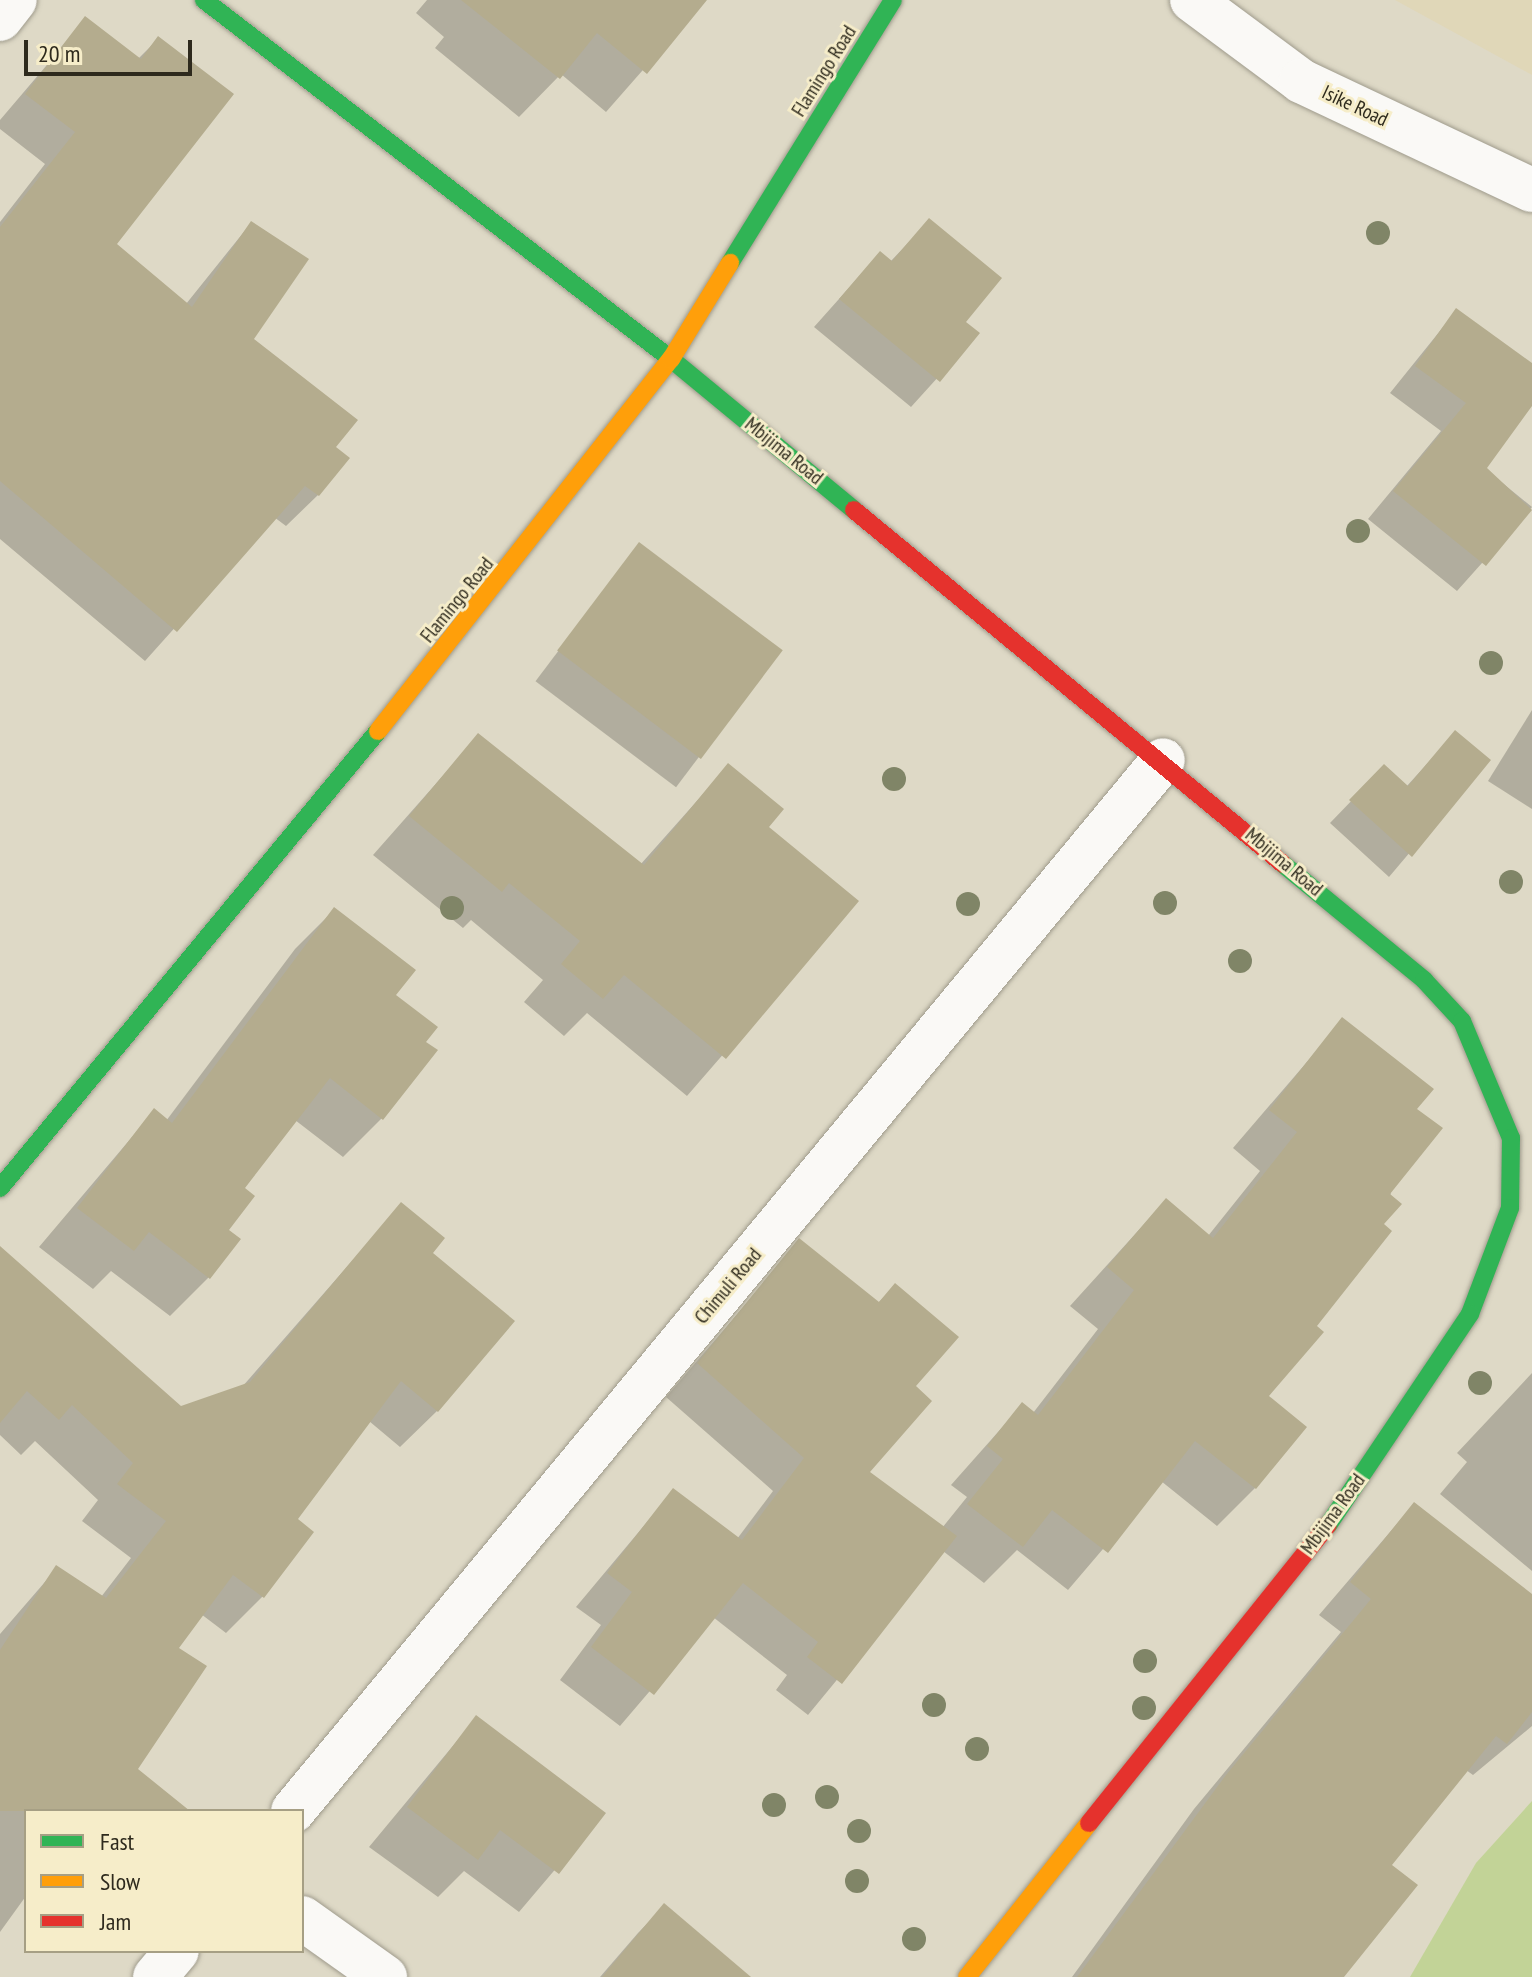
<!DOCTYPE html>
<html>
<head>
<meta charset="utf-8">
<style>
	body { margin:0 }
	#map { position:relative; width:1532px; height:1977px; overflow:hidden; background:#ded9c6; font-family:"PT Sans Narrow",sans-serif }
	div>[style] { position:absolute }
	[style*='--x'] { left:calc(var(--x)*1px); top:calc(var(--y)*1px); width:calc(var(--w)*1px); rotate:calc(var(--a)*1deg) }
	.built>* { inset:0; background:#e0d7b8 }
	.green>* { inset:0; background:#c2d397 }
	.shadow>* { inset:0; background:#0003; transform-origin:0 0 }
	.building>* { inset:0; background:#b4ac8e; transform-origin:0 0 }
	.roads { filter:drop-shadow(0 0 2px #9f9b8c) drop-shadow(0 0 2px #9f9b8c) }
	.street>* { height:44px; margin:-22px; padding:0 22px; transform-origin:22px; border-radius:22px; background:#faf9f6 }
	.fast>* { height:18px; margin:-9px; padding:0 9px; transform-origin:9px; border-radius:9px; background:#30b455 }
	.slow>* { height:18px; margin:-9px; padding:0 9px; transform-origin:9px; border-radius:9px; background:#ff9f0a }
	.jam>* { height:18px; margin:-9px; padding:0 9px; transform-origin:9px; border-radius:9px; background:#e5322d }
	.trees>* { width:24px; height:24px; margin:-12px; border-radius:50%; background:#808567 }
	span { translate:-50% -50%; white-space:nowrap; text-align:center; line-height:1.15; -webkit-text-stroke:6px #f6edc9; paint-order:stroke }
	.street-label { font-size:20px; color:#2e2a1d }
	.legend { position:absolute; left:24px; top:1809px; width:280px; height:144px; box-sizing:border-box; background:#f6edc9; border:2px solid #a69f84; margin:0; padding:10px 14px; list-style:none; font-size:24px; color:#2e2a1d }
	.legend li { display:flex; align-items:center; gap:16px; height:40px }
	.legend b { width:40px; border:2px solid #a69f84 }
	.scale { position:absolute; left:24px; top:40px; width:168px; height:36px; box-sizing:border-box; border:4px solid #2e2a1d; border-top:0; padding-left:10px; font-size:24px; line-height:28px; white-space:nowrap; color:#2e2a1d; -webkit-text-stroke:6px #f6edc9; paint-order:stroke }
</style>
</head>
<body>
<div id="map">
	<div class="built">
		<i style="clip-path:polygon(1395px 0,1532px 0,1532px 75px)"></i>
	</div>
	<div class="green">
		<i style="clip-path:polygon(1532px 1801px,1532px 1977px,1410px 1977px,1476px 1863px)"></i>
	</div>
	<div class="shadow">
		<i style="clip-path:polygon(427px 0,695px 0,700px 5px,606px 112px,561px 74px,519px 117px,435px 48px,444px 37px,416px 13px)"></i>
		<i style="clip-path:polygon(86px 19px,138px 59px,158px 39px,115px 244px,186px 304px,251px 223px,251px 339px,333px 447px,318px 495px,286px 526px,274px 517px,145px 661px,0 539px,0 222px,45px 164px,0 129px,0 120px)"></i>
		<i style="clip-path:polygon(929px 221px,963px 322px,978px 333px,911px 407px,814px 327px,880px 253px,890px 262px)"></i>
		<i style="clip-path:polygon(1456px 311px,1532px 365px,1532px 402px,1484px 468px,1532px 507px,1457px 591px,1368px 519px,1441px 431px,1390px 393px)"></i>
		<i style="left:639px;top:544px;width:176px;height:172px;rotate:37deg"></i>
		<i style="clip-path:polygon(1532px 710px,1532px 809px,1488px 781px)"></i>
		<i style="clip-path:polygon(1455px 733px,1488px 760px,1389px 877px,1330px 823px,1384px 767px,1406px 787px)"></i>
		<i style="clip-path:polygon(478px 736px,640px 865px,728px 766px,766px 827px,856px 901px,687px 1096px,587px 1013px,564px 1036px,524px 1002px,543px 980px,471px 920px,463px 928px,373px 855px)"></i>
		<i style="clip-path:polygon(334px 910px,424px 1042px,382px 1118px,343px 1157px,295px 1120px,242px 1189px,208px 1278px,170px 1316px,111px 1271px,93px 1289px,39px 1247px,154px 1111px,166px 1121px,295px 949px)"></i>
		<i style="clip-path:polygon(1343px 1020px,1414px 1109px,1382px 1225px,1266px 1397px,1255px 1488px,1217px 1526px,1161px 1481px,1068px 1590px,1017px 1550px,984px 1583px,943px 1551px,808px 1715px,776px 1690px,787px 1675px,713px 1617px,620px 1726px,560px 1680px,601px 1625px,576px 1607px,673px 1491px,737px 1539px,773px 1491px,666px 1397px,800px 1241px,877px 1304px,895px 1286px,914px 1386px,867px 1472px,942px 1528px,967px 1497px,951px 1485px,1022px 1405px,1033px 1413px,1098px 1329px,1070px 1306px,1166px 1200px,1208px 1236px,1260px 1171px,1233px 1148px)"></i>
		<i style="clip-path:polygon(401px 1205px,430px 1253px,437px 1411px,400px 1447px,369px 1421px,295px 1520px,263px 1596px,226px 1633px,201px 1614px,176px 1648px,135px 1770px,187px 1811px,26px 1811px,26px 1896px,0 1932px,0 1634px,57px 1568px,101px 1597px,131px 1558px,82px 1521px,98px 1500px,35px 1441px,21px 1455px,0 1435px,0 1284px,180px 1409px,242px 1387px)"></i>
		<i style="clip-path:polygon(1532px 1373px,1532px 1571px,1440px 1494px,1467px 1462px,1457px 1453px)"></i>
		<i style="clip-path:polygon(1414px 1504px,1532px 1597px,1532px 1726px,1473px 1775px,1466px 1770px,1389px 1865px,1338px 1977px,1072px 1977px,1194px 1809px,1341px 1632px,1319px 1615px)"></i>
		<i style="clip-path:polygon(476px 1718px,603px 1813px,519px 1912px,464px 1871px,438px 1897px,369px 1847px)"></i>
		<i style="clip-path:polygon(664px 1906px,706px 1977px,600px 1977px,638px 1933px)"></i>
	</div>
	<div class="building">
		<i style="clip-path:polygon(461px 0,707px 0,647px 74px,597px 33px,560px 79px)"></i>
		<i style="clip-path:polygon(85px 16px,141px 59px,158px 36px,234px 94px,117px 244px,192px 307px,251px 221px,309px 259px,254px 339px,358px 420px,336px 447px,350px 458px,319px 496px,305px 486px,177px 632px,0 481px,0 227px,75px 132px,25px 94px)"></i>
		<i style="clip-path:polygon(929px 218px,1002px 278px,966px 322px,980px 333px,940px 382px,839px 299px,880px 251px,892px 261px)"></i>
		<i style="clip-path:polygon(1456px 308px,1532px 363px,1532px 406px,1487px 468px,1532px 510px,1486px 566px,1393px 491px,1466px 403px,1415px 366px)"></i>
		<i style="left:639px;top:542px;width:180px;height:136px;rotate:37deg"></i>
		<i style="clip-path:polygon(1455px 730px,1491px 760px,1412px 857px,1349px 800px,1384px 764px,1408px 786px)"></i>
		<i style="clip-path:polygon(478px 733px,644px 865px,728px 763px,784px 809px,769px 827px,859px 901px,726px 1059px,624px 975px,603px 999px,561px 964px,580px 941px,509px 883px,502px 892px,409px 816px)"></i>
		<i style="clip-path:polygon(334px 907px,416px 970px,396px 995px,438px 1027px,426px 1042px,438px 1050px,383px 1120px,330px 1078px,245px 1188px,255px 1196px,229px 1230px,241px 1239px,210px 1279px,149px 1232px,134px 1251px,77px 1208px,154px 1108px,172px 1123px)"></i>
		<i style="clip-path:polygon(1342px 1017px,1434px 1089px,1417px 1109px,1443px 1128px,1390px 1194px,1402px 1204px,1384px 1224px,1392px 1231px,1317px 1326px,1324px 1332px,1269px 1396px,1307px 1427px,1256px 1489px,1195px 1441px,1108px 1553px,1052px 1510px,1023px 1547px,967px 1504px,1003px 1459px,987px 1446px,1022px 1402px,1038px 1415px,1134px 1290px,1107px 1267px,1166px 1198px,1213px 1238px,1297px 1132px,1269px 1110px)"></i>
		<i style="clip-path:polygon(401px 1202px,445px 1238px,433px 1253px,515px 1321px,438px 1412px,401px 1381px,298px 1519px,314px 1532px,264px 1598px,233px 1575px,179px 1648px,207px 1666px,138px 1769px,190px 1811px,0 1811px,0 1650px,56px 1565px,106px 1598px,166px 1521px,117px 1484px,133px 1463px,72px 1405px,59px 1420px,27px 1391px,0 1423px,0 1246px,181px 1406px,250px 1382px)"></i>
		<i style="clip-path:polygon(799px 1238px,879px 1302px,895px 1283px,959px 1337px,916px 1386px,932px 1401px,870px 1472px,957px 1536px,842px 1684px,807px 1657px,818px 1642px,743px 1583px,654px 1695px,591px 1647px,632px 1592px,607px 1573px,673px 1488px,742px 1540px,804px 1458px,697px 1363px)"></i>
		<i style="clip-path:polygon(1414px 1502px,1532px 1594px,1532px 1712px,1507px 1744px,1496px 1736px,1392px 1865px,1418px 1885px,1344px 1977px,1077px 1977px,1226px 1775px,1371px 1599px,1350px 1582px)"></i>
		<i style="clip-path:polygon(476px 1715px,606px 1813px,559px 1874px,500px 1830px,478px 1860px,407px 1807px)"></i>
		<i style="clip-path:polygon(664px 1903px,751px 1977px,602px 1977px)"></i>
	</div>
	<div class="roads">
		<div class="street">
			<i style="--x:1192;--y:0;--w:136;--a:36.6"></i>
			<i style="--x:1301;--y:81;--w:255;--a:25.3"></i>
			<i style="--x:0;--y:19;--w:24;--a:-52"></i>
			<i style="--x:293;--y:1811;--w:1364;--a:-50.38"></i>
			<i style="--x:302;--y:1918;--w:102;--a:35.4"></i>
			<i style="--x:155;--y:1977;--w:34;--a:-50"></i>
		</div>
		<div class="fast">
			<i style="--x:204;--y:0;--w:589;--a:37.55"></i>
			<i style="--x:671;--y:359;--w:237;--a:39.5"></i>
			<i style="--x:730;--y:263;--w:309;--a:-58.2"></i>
			<i style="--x:1283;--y:864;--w:183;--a:39.4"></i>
			<i style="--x:1424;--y:980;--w:56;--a:47.2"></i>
			<i style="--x:1462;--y:1021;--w:127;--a:67.3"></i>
			<i style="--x:1511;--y:1138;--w:70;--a:90.8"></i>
			<i style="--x:1510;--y:1208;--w:113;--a:110.7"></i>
			<i style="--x:1470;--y:1314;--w:254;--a:123.9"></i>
			<i style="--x:0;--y:1188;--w:593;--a:-50.4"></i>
		</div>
		<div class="slow">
			<i style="--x:378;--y:731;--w:474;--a:-51.8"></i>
			<i style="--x:671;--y:359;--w:113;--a:-58.4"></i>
			<i style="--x:967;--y:1977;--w:196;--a:-51.6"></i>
		</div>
		<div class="jam">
			<i style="--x:854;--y:510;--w:556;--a:39.53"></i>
			<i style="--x:1089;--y:1823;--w:382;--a:-51.3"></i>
		</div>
	</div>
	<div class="trees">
		<i style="left:1378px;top:233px"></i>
		<i style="left:1358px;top:531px"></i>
		<i style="left:1491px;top:663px"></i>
		<i style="left:894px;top:779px"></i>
		<i style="left:1511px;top:882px"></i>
		<i style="left:1165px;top:903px"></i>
		<i style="left:968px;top:904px"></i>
		<i style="left:452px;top:908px"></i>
		<i style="left:1240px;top:961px"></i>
		<i style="left:1480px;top:1383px"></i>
		<i style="left:1145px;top:1661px"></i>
		<i style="left:934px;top:1705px"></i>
		<i style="left:1144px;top:1708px"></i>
		<i style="left:977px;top:1749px"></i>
		<i style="left:827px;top:1797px"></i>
		<i style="left:774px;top:1805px"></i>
		<i style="left:859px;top:1831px"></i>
		<i style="left:857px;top:1881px"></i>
		<i style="left:914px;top:1939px"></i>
	</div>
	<div class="street-label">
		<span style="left:824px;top:71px;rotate:-58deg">Flamingo Road</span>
		<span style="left:1355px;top:106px;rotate:25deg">Isike Road</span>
		<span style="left:784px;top:451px;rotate:39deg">Mbijima Road</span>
		<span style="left:457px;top:600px;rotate:-51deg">Flamingo Road</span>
		<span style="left:1284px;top:862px;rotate:40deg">Mbijima Road</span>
		<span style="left:728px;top:1286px;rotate:-50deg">Chimuli Road</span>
		<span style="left:1333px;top:1514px;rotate:-54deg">Mbijima Road</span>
	</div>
	<ul class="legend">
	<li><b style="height:10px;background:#30b455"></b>Fast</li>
	<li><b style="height:10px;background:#ff9f0a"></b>Slow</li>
	<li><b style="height:10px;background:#e5322d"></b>Jam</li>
	</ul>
	<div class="scale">20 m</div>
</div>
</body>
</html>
